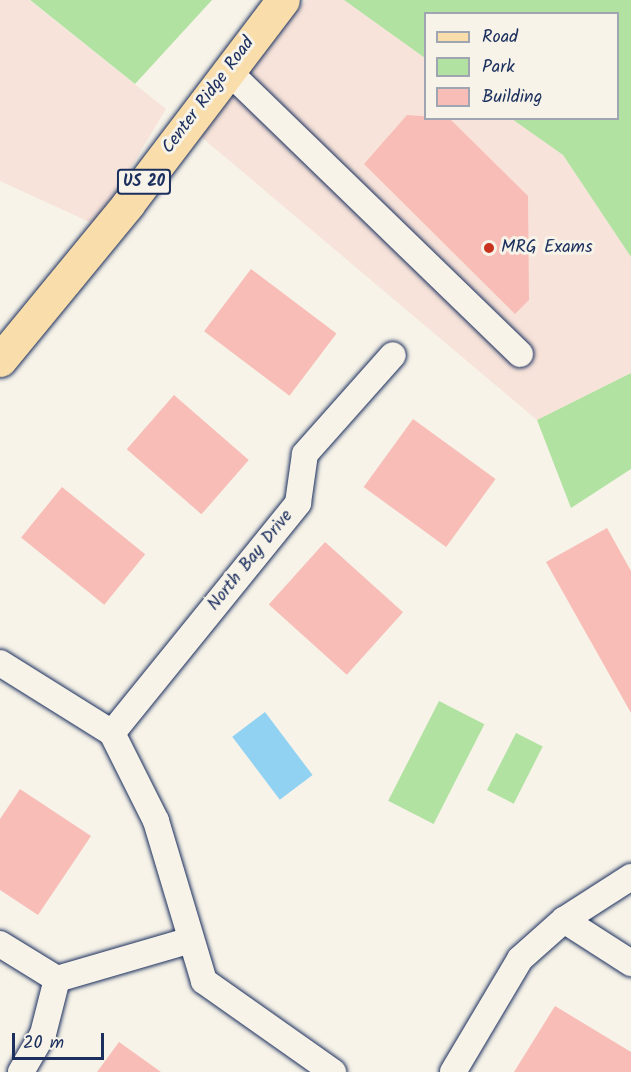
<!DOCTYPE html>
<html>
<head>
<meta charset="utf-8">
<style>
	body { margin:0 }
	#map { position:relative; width:631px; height:1072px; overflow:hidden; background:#f7f3e8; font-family:Kalam,sans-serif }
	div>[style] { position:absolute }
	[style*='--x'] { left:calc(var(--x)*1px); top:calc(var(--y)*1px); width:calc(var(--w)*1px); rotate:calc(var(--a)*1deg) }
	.built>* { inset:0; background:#f7e3d9 }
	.green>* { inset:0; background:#b1e2a2; transform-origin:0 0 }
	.water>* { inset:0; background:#91d2f2; transform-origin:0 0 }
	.building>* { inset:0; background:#f8bdb7; transform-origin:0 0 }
	.roads { filter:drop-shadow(0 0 2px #1b2f5e) drop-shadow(0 0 2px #1b2f5e) }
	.minor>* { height:26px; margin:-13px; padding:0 13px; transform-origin:13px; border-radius:13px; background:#f7f3e8 }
	.primary>* { height:33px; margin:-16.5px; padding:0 16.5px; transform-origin:16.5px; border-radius:16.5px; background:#f9deab }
	.dots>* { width:16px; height:16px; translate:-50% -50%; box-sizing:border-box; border:3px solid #f7f3e8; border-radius:50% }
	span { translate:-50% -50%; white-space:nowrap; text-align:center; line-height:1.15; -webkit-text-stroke:6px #f7f3e8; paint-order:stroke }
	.shield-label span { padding:2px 4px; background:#f7f3e8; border:2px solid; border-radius:4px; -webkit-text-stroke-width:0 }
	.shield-label { font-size:16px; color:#1b2f5e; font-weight:700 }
	.street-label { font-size:18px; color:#1b2f5e }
	.poi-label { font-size:18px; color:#1b2f5e }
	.left { translate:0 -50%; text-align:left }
	.legend { position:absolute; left:424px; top:12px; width:195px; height:108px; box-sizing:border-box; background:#f7f3e8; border:2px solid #9fa5b1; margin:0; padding:8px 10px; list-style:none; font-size:18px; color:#1b2f5e }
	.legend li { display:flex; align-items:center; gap:12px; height:30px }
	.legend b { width:30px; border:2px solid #9fa5b1 }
	.scale { position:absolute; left:12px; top:1033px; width:92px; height:27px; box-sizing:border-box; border:3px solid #1b2f5e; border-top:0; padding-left:8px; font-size:18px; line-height:21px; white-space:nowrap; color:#1b2f5e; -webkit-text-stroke:4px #f7f3e8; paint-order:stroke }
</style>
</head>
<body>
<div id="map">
	<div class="built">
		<i style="clip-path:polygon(0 0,29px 0,166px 109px,96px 225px,0 181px)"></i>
		<i style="clip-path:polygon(306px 0,344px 0,425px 58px,426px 118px,512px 119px,563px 155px,631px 257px,631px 373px,537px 420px,193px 130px)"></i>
	</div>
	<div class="green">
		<i style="clip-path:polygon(30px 0,212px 0,135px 84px)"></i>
		<i style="clip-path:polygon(344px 0,631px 0,631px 257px,563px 155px,512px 119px,618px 118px,618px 14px,426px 14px,425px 58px)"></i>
		<i style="clip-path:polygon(631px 373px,631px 469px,571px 508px,537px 420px)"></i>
		<i style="left:439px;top:701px;width:51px;height:112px;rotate:27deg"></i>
		<i style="left:516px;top:733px;width:30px;height:64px;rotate:27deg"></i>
	</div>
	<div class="water">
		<i style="left:265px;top:712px;width:79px;height:41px;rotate:53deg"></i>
	</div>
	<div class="building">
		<i style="clip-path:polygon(407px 115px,449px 118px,528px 196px,529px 300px,515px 314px,364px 164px)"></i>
		<i style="left:251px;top:269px;width:107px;height:78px;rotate:37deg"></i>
		<i style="left:174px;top:395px;width:99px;height:72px;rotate:41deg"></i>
		<i style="left:413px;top:419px;width:102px;height:84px;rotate:36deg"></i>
		<i style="left:62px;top:487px;width:107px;height:65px;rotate:39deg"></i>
		<i style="clip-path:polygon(607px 528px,631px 571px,631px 713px,546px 562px)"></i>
		<i style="left:325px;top:542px;width:105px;height:84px;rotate:42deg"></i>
		<i style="clip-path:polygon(20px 789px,91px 836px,38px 915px,0 890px,0 819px)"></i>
		<i style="clip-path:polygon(555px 1006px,631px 1052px,631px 1072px,514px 1072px)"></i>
		<i style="clip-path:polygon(119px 1042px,161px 1072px,97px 1072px)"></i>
	</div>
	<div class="roads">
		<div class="minor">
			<i style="--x:227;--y:70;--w:408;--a:44.1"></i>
			<i style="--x:0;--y:663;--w:132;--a:32"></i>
			<i style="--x:112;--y:733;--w:98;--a:63.4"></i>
			<i style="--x:156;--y:821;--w:167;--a:73.3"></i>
			<i style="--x:204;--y:981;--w:158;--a:35.2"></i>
			<i style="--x:112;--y:733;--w:296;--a:-51"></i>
			<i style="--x:298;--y:503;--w:49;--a:-81.9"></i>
			<i style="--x:305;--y:454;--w:132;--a:-48.4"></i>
			<i style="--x:564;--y:920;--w:80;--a:32.7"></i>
			<i style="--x:0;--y:944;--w:67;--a:31.6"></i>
			<i style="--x:57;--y:979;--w:57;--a:104.3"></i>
			<i style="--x:43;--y:1034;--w:44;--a:120.1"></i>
			<i style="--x:57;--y:979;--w:136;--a:-16.2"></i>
			<i style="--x:453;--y:1072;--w:131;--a:-59.3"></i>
			<i style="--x:520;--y:959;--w:59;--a:-41.6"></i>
			<i style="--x:564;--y:920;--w:80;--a:-32.7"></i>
		</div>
		<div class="primary">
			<i style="--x:0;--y:360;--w:202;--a:-50.6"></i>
			<i style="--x:128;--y:204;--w:256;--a:-52.8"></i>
		</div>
	</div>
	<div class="dots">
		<i style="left:489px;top:248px;background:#c8321e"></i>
	</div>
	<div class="shield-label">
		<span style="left:144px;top:182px">US 20</span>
	</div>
	<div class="street-label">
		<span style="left:209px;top:96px;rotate:-53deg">Center Ridge Road</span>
		<span style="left:251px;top:561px;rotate:-51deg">North Bay Drive</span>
	</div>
	<div class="poi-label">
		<span class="left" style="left:501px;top:248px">MRG Exams</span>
	</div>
	<ul class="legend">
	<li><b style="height:8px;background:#f9deab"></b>Road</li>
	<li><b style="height:16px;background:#b1e2a2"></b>Park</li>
	<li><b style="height:16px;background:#f8bdb7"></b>Building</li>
	</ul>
	<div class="scale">20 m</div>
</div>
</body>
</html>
